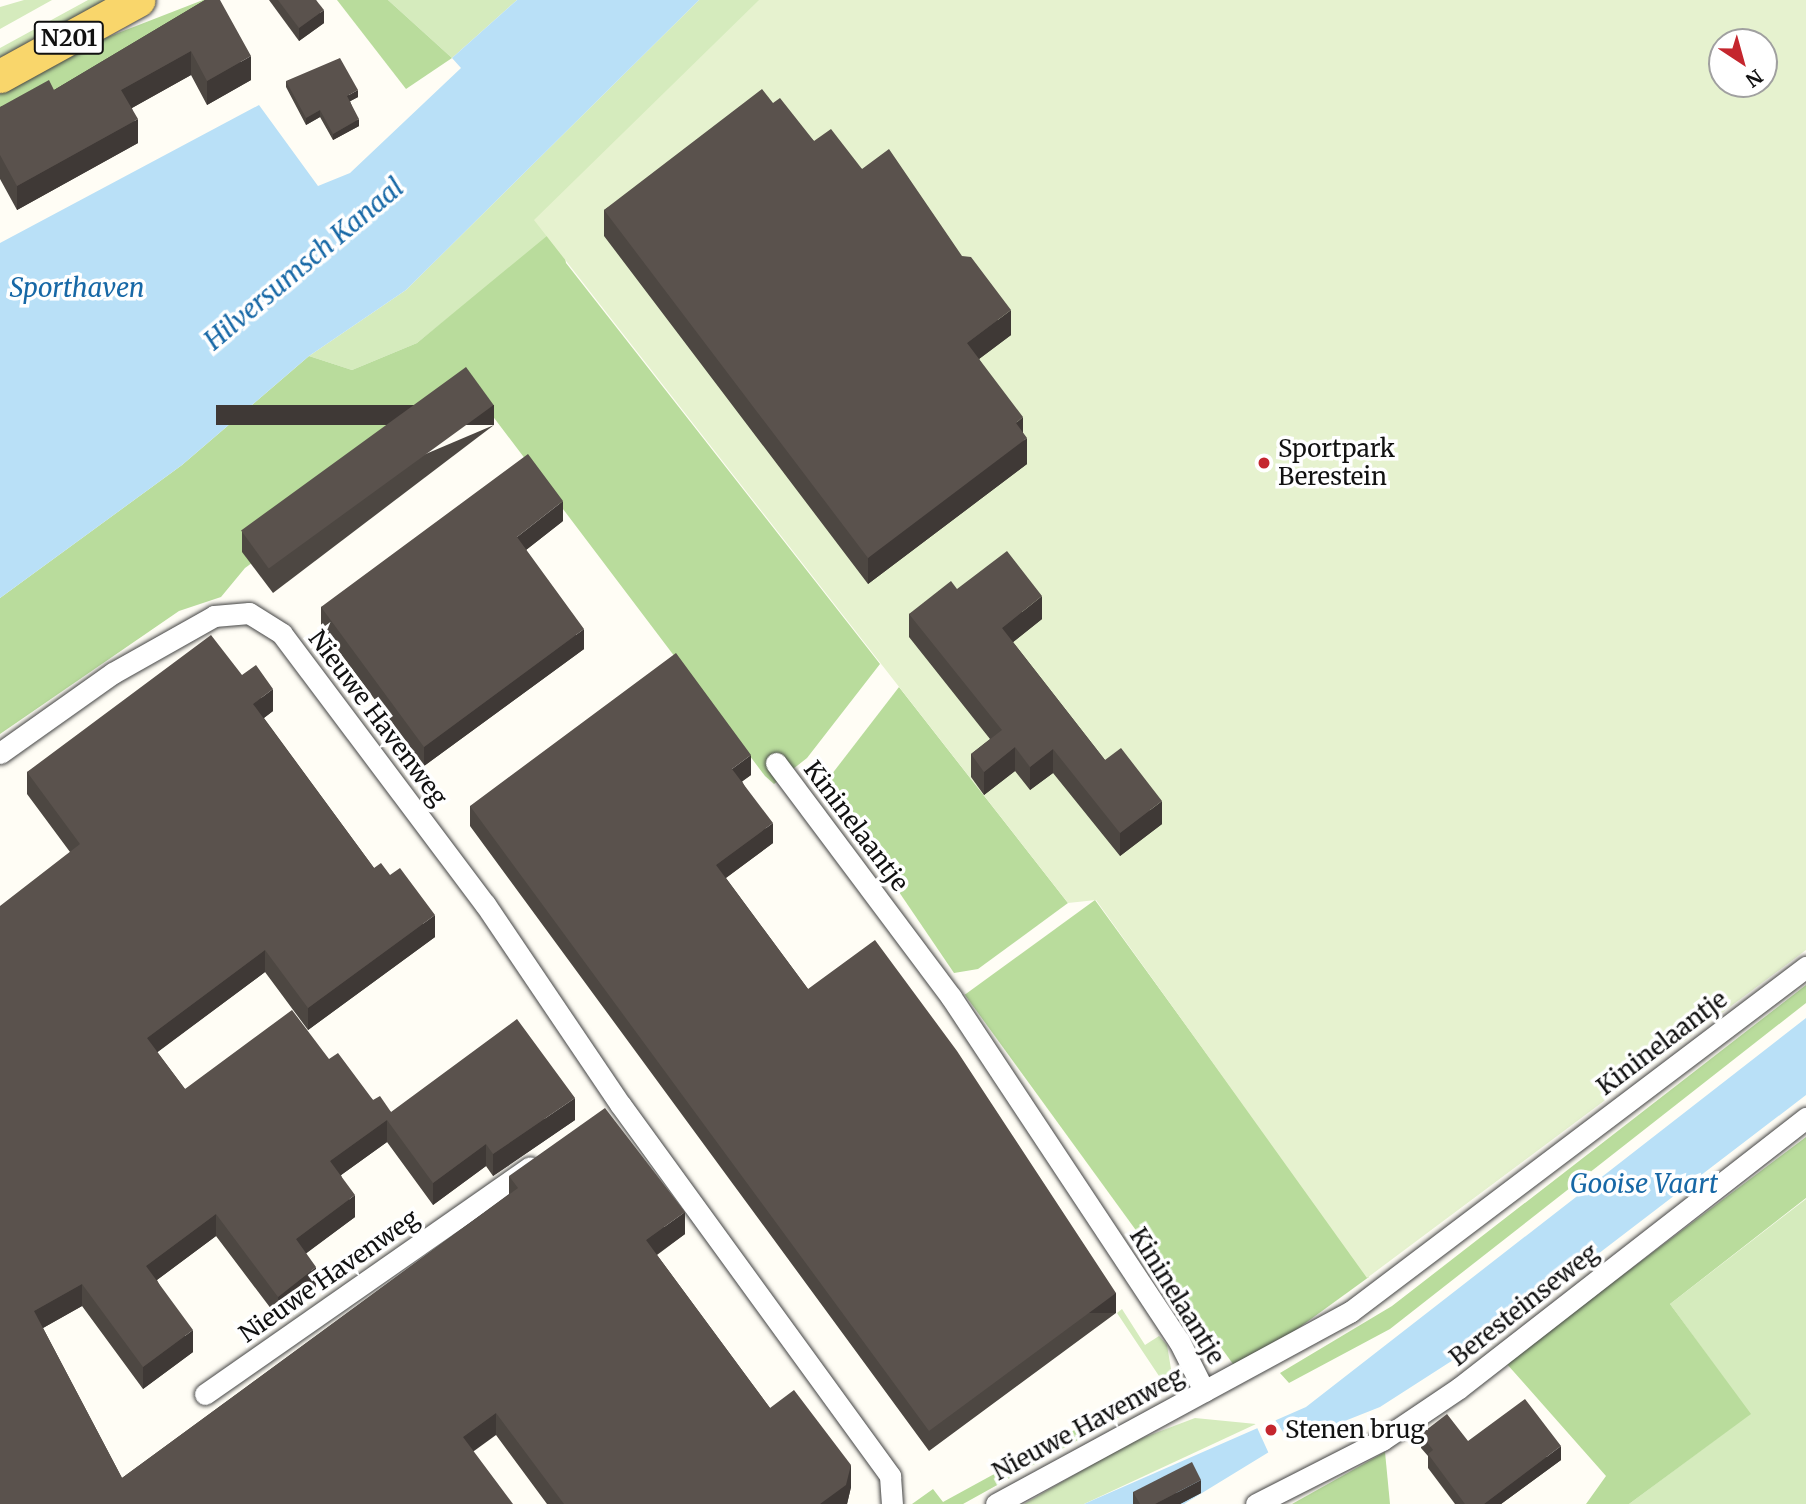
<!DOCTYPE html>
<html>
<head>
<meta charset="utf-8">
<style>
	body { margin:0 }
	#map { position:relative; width:1806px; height:1504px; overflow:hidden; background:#fffdf5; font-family:Merriweather,serif }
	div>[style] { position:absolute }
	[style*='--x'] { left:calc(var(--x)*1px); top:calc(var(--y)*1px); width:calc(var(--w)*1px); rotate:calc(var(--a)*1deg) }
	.green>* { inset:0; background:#d5ebbd }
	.forest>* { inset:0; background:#b9dc9c; transform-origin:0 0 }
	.pitch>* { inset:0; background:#e6f2cf }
	.water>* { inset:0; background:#b9e0f7 }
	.pier>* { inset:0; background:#fffdf5 }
	.roads { filter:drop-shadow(0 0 2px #444) drop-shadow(0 0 2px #444) }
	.street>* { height:21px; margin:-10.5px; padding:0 10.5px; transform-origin:10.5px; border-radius:10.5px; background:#fff }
	.primary>* { height:33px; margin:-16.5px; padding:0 16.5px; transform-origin:16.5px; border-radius:16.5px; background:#f9d66b }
	.wall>* { inset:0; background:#4d4742 }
	.shaded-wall>* { inset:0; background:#3f3936; transform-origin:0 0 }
	.building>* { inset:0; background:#5a524d; transform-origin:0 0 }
	.dots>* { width:19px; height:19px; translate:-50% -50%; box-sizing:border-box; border:4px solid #fff; border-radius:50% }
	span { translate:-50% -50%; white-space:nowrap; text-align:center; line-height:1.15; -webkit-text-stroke:7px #fff; paint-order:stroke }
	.shield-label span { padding:2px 5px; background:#fff; border:2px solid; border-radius:5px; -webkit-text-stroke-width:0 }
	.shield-label { font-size:23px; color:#111; font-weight:700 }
	.poi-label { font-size:24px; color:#111 }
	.left { translate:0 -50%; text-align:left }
	.street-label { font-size:24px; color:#111 }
	.water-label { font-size:26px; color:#1768a6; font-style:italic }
	.north { position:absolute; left:1708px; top:28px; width:70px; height:70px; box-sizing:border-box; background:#fff; border:2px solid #a0a0a0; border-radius:50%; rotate:144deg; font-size:19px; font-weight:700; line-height:28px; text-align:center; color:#111 }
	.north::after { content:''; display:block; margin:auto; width:24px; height:32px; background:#c4262e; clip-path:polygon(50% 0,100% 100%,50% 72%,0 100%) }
</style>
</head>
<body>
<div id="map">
	<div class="green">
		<i style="clip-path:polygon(24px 0,52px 0,0 29px,0 7px)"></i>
		<i style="clip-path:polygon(88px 0,107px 0,0 59px,0 48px)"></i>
		<i style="clip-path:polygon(388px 0,517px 0,452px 58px)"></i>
		<i style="clip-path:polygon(699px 0,844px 0,417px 343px,352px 370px,309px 356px,406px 290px)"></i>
		<i style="clip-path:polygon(1806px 1199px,1806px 1504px,1629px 1504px,1750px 1414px,1670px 1304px)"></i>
		<i style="clip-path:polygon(1122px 1309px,1145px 1345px,1159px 1336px,1167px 1345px,1171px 1369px,1159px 1395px,1148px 1390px,1163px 1382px,1117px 1313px)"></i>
		<i style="clip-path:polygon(1195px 1418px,1256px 1424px,1084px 1504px,1024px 1504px,1129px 1443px)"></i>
	</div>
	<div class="forest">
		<i style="clip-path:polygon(203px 0,218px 0,0 122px,0 94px,100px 40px)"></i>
		<i style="clip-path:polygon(337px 0,388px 0,452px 58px,406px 89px)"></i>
		<i style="clip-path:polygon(559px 226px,566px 263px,880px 664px,807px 758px,774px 784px,765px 776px,479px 398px,245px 568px,221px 597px,179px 611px,0 734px,0 598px,182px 465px,309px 356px,352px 370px,417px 343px)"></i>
		<i style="clip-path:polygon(899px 687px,1068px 903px,978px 969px,954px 973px,825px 783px)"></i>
		<i style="left:1095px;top:900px;width:466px;height:161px;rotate:54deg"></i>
		<i style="clip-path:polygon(1806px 985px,1806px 1003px,1390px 1329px,1289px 1383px,1280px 1373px,1392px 1306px)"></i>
		<i style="clip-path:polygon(1806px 1137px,1806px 1198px,1670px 1304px,1751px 1414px,1629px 1504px,1586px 1504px,1606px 1476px,1506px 1363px)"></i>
		<i style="clip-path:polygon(1148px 1390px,1159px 1395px,963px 1504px,912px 1504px,933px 1489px,943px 1502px)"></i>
		<i style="clip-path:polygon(1385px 1452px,1390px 1504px,1292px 1504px)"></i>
	</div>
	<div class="pitch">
		<i style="clip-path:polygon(evenodd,759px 0,1806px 0,1806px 950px,1367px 1278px,1096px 900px,1068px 903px,534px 220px,759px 0,1722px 42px,1764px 42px,1764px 84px,1722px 84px,1722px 42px)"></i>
	</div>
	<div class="water">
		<i style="clip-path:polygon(517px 0,699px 0,406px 290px,309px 356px,182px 465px,0 598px,0 243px,259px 105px,318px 186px,350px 173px,461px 68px,452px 58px)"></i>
		<i style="clip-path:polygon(1806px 1018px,1806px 1095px,1492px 1335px,1380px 1407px,1317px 1432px,1283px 1435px,1268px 1443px,1269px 1452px,1184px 1504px,1084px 1504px,1306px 1407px)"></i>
	</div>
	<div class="pier">
		<i style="clip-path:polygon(1272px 1415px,1287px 1438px,1272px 1445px,1272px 1453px,1270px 1456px,1254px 1421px)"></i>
	</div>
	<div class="roads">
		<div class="street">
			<i style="--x:0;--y:753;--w:138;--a:-35.3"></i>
			<i style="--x:113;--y:673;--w:116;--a:-29.4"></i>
			<i style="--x:214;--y:616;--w:35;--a:-5"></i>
			<i style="--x:249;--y:613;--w:39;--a:32"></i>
			<i style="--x:282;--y:634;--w:338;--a:53.1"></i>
			<i style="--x:485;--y:904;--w:241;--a:56"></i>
			<i style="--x:620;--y:1104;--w:460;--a:54"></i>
			<i style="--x:890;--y:1476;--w:28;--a:86"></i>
			<i style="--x:776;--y:763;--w:292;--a:53.2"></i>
			<i style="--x:951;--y:997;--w:413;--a:56.5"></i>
			<i style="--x:1179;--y:1341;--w:56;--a:63.4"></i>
			<i style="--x:205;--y:1394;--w:396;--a:-34.9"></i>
			<i style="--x:996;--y:1504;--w:403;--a:-28.5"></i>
			<i style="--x:1350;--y:1312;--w:572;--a:-37.11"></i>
			<i style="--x:1256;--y:1504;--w:141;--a:-26.9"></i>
			<i style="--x:1382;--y:1440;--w:93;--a:-34"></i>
			<i style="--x:1459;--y:1388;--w:440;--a:-37.9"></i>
		</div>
		<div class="primary">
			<i style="--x:0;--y:76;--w:158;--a:-28.8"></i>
		</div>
	</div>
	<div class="wall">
		<i style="clip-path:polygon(205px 0,251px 80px,207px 105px,191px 75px,132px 108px,138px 143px,17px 210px,0 179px,0 107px,54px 90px)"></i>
		<i style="clip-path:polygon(269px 0,316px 0,324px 23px,299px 41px)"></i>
		<i style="clip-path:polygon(286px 81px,358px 97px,350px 101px,359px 126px,333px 140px,320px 117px,306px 125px,286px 87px)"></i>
		<i style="clip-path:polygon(773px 103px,814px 141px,862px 169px,1011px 335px,979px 359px,1023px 433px,1027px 464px,868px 584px,604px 236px,604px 210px)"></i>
		<i style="clip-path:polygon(494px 425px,273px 593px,242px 552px,242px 532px)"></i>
		<i style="clip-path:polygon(563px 521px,526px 550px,584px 649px,424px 766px,321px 627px,321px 607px)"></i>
		<i style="clip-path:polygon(957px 589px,1042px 619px,1013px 642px,1105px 760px,1162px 824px,1120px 856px,1053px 773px,1030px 790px,1015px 771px,984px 795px,971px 777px,971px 754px,990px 739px,909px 637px,909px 614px)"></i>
		<i style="clip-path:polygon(242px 675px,273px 711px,264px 718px,374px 868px,435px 937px,308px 1030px,265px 972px,157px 1052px,185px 1089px,329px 1059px,373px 1100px,391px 1112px,575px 1120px,493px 1176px,486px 1166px,433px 1205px,387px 1142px,341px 1175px,355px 1217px,306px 1253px,316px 1289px,278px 1318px,216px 1236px,157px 1280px,193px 1352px,143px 1389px,82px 1306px,43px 1328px,122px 1478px,509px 1194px,509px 1176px,685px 1234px,657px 1255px,770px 1408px,851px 1487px,847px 1504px,547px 1504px,496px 1435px,0 1504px,70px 852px,27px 794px,27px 772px)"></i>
		<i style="clip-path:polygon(751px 775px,742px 781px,773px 843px,726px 878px,808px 989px,1116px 1313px,929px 1451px,470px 826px,470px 806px)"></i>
		<i style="clip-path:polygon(1421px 1434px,1468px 1441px,1561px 1460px,1501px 1504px,1455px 1504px,1428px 1468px,1428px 1456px,1421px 1448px)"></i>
		<i style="clip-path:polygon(1133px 1492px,1201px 1493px,1180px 1504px,1133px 1504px)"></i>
	</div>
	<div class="shaded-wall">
		<i style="clip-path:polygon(324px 10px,324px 23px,299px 41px,299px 28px)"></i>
		<i style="clip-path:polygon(191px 51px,191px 75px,121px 114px,121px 90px)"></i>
		<i style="clip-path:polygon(251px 56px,251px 80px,207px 105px,207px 81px)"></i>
		<i style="clip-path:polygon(358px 90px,358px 97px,347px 103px,347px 96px)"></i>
		<i style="clip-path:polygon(320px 110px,320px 117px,306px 125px,306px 118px)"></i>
		<i style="clip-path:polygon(138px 119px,138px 143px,17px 210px,17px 186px)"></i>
		<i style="clip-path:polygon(359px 119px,359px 126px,333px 140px,333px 134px)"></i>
		<i style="clip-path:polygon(1011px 310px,1011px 335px,967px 368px,967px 343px)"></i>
		<i style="left:494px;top:405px;width:20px;height:278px;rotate:90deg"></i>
		<i style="clip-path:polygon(1023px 417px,1023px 441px,1027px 438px,1027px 464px,868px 584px,868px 558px,1016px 423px)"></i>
		<i style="clip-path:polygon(563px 501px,563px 521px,517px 557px,517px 537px)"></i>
		<i style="clip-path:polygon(1042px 596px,1042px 619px,1002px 651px,1002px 628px)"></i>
		<i style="clip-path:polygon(584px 629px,584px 649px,424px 766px,424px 747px)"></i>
		<i style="clip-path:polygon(273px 689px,273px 711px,253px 726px,253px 704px)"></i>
		<i style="clip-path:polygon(1015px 747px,1015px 771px,984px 795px,984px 772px)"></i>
		<i style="clip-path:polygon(1053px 749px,1053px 773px,1030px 790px,1030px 767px)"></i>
		<i style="clip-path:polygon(751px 755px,751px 775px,732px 789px,732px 769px)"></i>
		<i style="clip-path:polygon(1162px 801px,1162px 824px,1120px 856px,1120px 833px)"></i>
		<i style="clip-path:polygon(773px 823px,773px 843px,716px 885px,716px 865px)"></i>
		<i style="clip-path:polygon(435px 915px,435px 937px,308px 1030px,308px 1008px)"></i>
		<i style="clip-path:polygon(265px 950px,265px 972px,147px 1060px,147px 1038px)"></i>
		<i style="clip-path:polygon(575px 1098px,575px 1120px,493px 1176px,493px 1154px)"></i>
		<i style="clip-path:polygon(387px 1120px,387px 1142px,330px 1183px,330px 1161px)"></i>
		<i style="clip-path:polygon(486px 1144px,486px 1166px,433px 1205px,433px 1183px)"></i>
		<i style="clip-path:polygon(355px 1195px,355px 1217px,296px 1261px,296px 1239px)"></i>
		<i style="clip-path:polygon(685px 1212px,685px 1234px,646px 1262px,646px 1240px)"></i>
		<i style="clip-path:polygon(216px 1214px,216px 1236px,146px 1288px,146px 1266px)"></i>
		<i style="clip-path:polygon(316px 1267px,316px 1289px,278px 1318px,278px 1297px)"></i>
		<i style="clip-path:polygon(82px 1284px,82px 1306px,34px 1333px,34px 1311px)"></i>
		<i style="left:1116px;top:1293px;width:20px;height:232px;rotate:90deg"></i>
		<i style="clip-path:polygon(193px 1330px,193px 1352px,143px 1389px,143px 1367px)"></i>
		<i style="clip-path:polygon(496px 1413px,496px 1435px,463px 1459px,463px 1437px)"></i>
		<i style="clip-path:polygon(1561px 1446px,1561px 1460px,1501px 1504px,1484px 1504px)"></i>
		<i style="clip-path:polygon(851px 1465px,851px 1487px,847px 1504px,820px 1504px)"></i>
		<i style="clip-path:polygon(1201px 1480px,1201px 1493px,1180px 1504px,1155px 1504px)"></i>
	</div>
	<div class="building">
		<i style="clip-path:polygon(205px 0,220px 0,251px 56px,207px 81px,191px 51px,121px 90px,138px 119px,17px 186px,0 155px,0 107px,49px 80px,54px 90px)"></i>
		<i style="clip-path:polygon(278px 0,316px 0,324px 10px,299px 28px)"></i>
		<i style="clip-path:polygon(340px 58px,358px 90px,347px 96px,359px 119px,333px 134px,320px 110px,306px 118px,286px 81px)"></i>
		<i style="clip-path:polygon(762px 89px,773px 103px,780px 98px,814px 141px,831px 129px,862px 169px,889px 149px,962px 256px,971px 257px,1011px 310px,967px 343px,1023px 417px,1016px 423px,1027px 438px,868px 558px,604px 210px)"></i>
		<i style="left:466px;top:367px;width:47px;height:278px;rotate:54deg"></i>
		<i style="clip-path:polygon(528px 454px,563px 501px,517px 537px,584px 629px,424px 747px,321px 607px)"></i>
		<i style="clip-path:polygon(1007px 551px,1042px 596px,1002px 628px,1105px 760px,1121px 748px,1162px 801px,1120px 833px,1053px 749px,1030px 767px,1015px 747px,984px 772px,971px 754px,1002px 730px,909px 614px,951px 581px,957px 589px)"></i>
		<i style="clip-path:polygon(211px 635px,242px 675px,256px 665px,273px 689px,253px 704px,374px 868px,381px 863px,390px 875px,400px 868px,435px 915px,308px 1008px,265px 950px,147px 1038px,185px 1089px,292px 1010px,329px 1059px,338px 1053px,373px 1100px,380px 1096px,391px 1112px,517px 1019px,575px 1098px,493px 1154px,486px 1144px,433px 1183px,387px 1120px,330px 1161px,355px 1195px,296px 1239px,316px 1267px,278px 1297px,216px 1214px,146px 1266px,193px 1330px,143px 1367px,82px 1284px,34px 1311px,122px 1478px,518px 1188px,509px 1176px,605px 1108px,685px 1212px,646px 1240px,770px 1408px,794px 1390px,851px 1465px,846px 1485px,820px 1504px,564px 1504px,496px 1413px,463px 1437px,513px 1504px,0 1504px,0 906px,80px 844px,27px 772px)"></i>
		<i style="clip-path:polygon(676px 653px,751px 755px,732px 769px,773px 823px,716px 865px,808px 989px,875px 940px,957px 1051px,1116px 1293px,929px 1431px,470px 806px)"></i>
		<i style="clip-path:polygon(1525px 1399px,1561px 1446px,1484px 1504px,1465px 1504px,1428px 1454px,1433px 1450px,1421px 1434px,1447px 1414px,1468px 1441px)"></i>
		<i style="clip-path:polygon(1192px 1462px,1201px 1480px,1155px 1504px,1140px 1504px,1133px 1492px)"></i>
	</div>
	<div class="dots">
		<i style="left:1264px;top:463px;background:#c4262e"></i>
		<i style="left:1271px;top:1430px;background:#c4262e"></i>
	</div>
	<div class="shield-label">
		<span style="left:69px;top:38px">N201</span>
	</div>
	<div class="poi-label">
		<span class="left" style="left:1278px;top:463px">Sportpark<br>Berestein</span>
		<span class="left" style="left:1285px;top:1430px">Stenen brug</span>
	</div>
	<div class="street-label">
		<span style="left:378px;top:718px;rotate:53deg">Nieuwe Havenweg</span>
		<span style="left:856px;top:826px;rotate:53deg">Kininelaantje</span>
		<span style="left:1662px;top:1043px;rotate:-37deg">Kininelaantje</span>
		<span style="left:329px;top:1276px;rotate:-35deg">Nieuwe Havenweg</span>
		<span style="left:1177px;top:1296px;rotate:58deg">Kininelaantje</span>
		<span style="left:1524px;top:1305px;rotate:-38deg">Beresteinseweg</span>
		<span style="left:1088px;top:1424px;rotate:-28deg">Nieuwe Havenweg</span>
	</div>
	<div class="water-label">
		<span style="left:304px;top:264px;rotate:-40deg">Hilversumsch Kanaal</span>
		<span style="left:77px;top:288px">Sporthaven</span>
		<span style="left:1644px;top:1184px">Gooise Vaart</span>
	</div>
	<div class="north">N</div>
</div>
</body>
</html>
